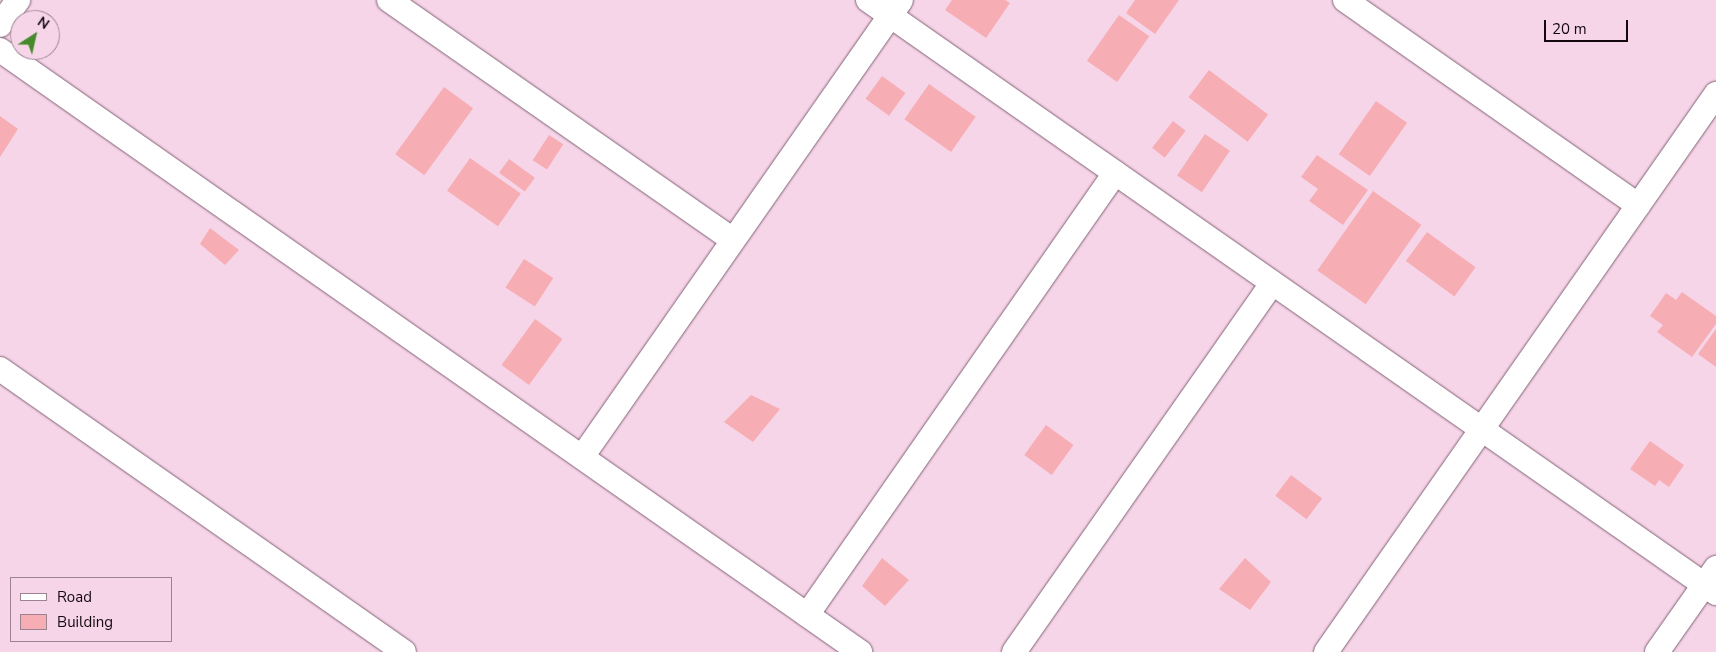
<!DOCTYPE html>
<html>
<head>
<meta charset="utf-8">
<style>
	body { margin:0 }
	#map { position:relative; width:1716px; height:652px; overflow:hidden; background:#f7d5e9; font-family:"Nunito Sans",sans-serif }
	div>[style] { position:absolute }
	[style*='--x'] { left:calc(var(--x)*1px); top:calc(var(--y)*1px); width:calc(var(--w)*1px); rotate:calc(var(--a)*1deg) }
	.building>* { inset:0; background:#f6aeb4; transform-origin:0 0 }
	.roads { filter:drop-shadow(0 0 1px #816375) drop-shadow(0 0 1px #816375) }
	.street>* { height:24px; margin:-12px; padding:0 12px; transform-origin:12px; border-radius:12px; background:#fff }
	span { translate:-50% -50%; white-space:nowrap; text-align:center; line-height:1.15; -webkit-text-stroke:4px #f7d5e9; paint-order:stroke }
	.legend { position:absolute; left:10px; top:577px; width:162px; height:65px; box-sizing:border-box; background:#f7d5e9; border:1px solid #9c8392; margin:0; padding:6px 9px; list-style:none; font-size:15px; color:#13090f }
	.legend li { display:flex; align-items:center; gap:10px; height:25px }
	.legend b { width:25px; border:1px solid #9c8392 }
	.north { position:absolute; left:10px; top:10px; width:50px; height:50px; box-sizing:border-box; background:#f7d5e9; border:1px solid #9c8392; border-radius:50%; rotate:35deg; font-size:14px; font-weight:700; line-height:20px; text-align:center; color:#13090f }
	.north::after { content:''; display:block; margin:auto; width:18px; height:22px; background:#478a2d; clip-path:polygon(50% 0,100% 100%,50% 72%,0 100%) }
	.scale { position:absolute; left:1544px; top:20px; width:84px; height:22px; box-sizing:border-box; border:2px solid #13090f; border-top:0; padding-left:6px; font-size:15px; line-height:18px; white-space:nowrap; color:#13090f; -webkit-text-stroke:4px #f7d5e9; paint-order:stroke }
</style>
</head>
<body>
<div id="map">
	<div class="building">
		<i style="clip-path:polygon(952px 0,1005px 0,1010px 3px,986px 38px,945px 10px)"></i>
		<i style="clip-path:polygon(1135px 0,1179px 0,1155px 34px,1126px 13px)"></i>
		<i style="left:1119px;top:15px;width:37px;height:56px;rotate:35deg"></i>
		<i style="left:1209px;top:70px;width:74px;height:34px;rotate:37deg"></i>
		<i style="left:882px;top:76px;width:29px;height:28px;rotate:36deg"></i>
		<i style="left:929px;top:84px;width:57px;height:43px;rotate:35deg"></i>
		<i style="left:444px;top:87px;width:36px;height:83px;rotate:36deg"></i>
		<i style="left:1376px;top:101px;width:38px;height:65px;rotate:35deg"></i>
		<i style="clip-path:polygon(0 116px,18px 129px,0 157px)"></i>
		<i style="left:1173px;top:121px;width:16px;height:34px;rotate:38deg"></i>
		<i style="left:1205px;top:134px;width:30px;height:50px;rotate:34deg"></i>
		<i style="left:549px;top:135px;width:17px;height:30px;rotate:33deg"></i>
		<i style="clip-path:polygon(1317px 155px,1368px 190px,1343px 225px,1309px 201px,1318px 189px,1301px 177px)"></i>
		<i style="left:470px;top:158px;width:62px;height:40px;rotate:35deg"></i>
		<i style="left:509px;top:159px;width:32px;height:17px;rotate:36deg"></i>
		<i style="left:1373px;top:191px;width:59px;height:97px;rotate:35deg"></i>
		<i style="clip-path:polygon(210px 228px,239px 250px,225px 265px,200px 244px)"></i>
		<i style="left:1427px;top:232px;width:60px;height:36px;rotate:36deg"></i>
		<i style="left:524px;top:259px;width:35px;height:34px;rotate:33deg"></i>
		<i style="clip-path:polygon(1682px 292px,1716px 316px,1716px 324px,1692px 357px,1657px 332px,1663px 325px,1650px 316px,1666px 293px,1676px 300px)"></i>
		<i style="left:535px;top:319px;width:34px;height:57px;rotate:36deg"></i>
		<i style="clip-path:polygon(1716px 329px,1716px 367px,1698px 354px)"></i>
		<i style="clip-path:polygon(751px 395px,780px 409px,753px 442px,724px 422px)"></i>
		<i style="left:1046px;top:425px;width:34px;height:37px;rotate:36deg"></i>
		<i style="clip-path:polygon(1650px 441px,1684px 465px,1669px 487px,1659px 480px,1655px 486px,1630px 469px)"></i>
		<i style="left:1291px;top:475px;width:39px;height:26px;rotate:37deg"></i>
		<i style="clip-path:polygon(882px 558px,909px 580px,885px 606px,862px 586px)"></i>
		<i style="clip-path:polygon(1245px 558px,1271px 582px,1250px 610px,1219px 589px)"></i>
	</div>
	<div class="roads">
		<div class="street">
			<i style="--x:389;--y:0;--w:419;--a:34.9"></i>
			<i style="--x:868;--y:0;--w:1035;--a:34.96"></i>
			<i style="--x:1345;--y:0;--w:358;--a:35"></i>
			<i style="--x:0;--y:25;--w:31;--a:-54"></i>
			<i style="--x:0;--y:50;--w:1050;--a:34.99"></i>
			<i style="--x:0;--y:369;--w:493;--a:35"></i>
			<i style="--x:582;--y:457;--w:557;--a:-55.08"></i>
			<i style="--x:807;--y:615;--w:539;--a:-55.13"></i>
			<i style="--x:1014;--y:652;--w:450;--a:-55"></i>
			<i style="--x:1326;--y:652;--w:681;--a:-55.05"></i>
			<i style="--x:1657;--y:652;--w:103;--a:-54.9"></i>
		</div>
	</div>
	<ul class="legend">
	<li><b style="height:6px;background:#fff"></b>Road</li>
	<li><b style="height:14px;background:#f6aeb4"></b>Building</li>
	</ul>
	<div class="north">N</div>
	<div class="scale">20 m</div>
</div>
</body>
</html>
